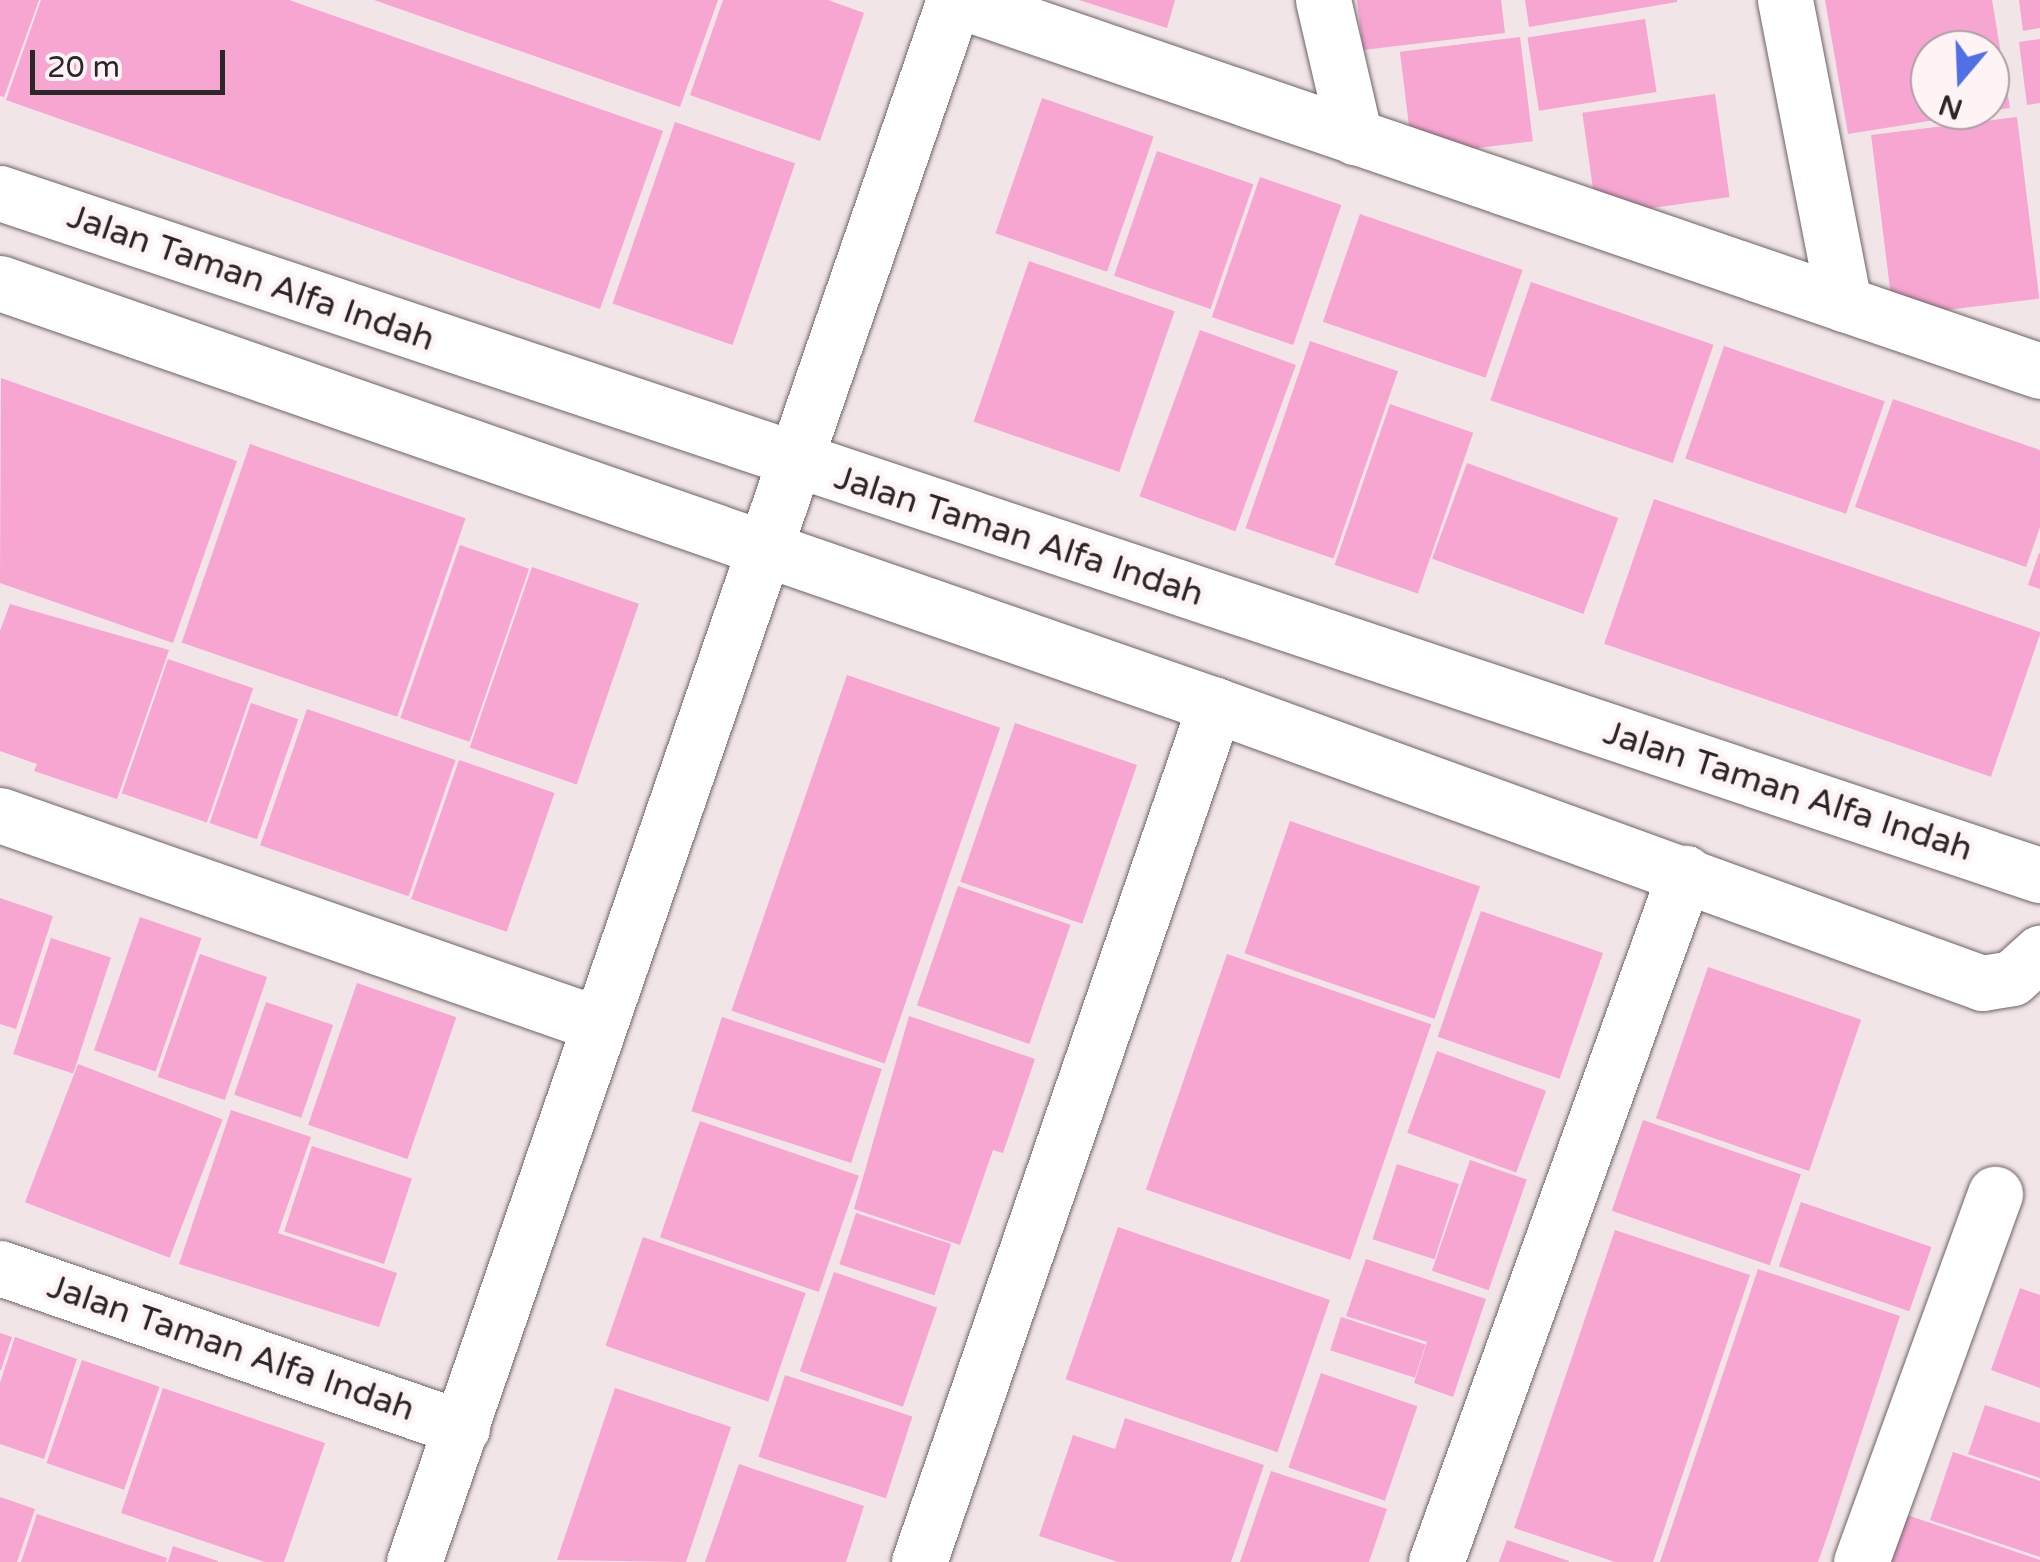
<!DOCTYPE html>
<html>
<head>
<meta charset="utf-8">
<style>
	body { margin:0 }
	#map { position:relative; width:2040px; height:1562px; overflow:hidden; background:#f2e5e7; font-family:"Varela Round",sans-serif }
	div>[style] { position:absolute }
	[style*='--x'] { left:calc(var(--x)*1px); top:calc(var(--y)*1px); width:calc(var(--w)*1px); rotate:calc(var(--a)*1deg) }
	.building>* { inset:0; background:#f7a5d1; transform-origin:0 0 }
	.roads { filter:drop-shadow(0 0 2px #6e6365) drop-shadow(0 0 2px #6e6365) }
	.minor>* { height:55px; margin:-27.5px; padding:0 27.5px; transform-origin:27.5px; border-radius:27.5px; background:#fff }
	span { translate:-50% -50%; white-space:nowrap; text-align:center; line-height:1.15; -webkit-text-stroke:10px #fef3f5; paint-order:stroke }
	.street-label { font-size:35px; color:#2b2627 }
	.north { position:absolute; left:1910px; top:30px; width:100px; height:100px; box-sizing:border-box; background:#fef3f5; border:2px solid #aaa1a3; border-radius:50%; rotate:199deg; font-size:28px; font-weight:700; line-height:40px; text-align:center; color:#2b2627 }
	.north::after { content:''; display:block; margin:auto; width:35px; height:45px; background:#4f71e5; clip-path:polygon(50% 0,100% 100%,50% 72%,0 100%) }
	.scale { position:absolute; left:30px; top:50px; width:195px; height:45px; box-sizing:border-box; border:5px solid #2b2627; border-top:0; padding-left:12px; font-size:30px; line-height:35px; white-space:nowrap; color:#2b2627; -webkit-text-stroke:8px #fef3f5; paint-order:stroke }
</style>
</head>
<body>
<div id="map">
	<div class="building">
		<i style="clip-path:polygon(0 0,39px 0,4px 97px,0 96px)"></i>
		<i style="clip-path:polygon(41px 0,289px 0,663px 131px,600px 309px,6px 100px)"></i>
		<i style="clip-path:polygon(374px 0,718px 0,680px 107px)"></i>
		<i style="clip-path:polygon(723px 0,828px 0,864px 13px,820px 141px,690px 95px)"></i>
		<i style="clip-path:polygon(1079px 0,1175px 0,1167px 28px)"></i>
		<i style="clip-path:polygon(1357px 0,1501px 0,1505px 33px,1363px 50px)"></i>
		<i style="clip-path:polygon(1525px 0,1677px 0,1677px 2px,1529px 27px)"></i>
		<i style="clip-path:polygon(1825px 0,1992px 0,2010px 108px,1990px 111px,1990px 50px,1930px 50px,1930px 110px,1985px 112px,1848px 134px)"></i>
		<i style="clip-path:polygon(2019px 0,2040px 0,2040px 28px,2023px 31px)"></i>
		<i style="left:1645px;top:19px;width:74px;height:119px;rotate:81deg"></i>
		<i style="left:1520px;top:37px;width:105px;height:121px;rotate:83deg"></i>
		<i style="clip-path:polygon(2040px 39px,2040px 103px,2027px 105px,2019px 42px)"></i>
		<i style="left:1715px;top:94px;width:104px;height:134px;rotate:82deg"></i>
		<i style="left:1042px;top:98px;width:118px;height:143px;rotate:19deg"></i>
		<i style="left:2017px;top:117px;width:183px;height:147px;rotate:83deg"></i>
		<i style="left:675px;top:122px;width:127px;height:192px;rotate:19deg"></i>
		<i style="left:1157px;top:151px;width:102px;height:132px;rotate:19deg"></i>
		<i style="left:1260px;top:177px;width:86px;height:148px;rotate:19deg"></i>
		<i style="left:1360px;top:214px;width:172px;height:114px;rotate:19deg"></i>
		<i style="left:1029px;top:261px;width:154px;height:170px;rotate:19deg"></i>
		<i style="left:1531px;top:282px;width:193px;height:125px;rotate:19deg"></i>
		<i style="left:1200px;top:330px;width:102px;height:177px;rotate:20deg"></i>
		<i style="left:1310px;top:341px;width:93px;height:198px;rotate:19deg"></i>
		<i style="left:1724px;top:346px;width:170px;height:119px;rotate:19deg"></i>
		<i style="clip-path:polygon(1px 378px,237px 461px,173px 643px,0 583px)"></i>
		<i style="clip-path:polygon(1893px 399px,2040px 450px,2040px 527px,2026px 567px,1855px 507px)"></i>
		<i style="left:1390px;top:404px;width:88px;height:170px;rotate:19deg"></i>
		<i style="left:250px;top:444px;width:228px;height:210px;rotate:19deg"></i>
		<i style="left:1467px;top:463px;width:161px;height:102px;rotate:20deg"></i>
		<i style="left:1654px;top:499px;width:409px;height:153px;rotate:19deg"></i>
		<i style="left:460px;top:545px;width:73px;height:183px;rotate:19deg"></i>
		<i style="clip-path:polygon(2039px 553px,2040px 553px,2040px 589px,2028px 585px)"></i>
		<i style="left:532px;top:567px;width:113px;height:191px;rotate:19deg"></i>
		<i style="clip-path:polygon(10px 604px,169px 650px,117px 799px,34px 771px,37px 764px,0 751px,0 631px)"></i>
		<i style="left:168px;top:659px;width:90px;height:142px;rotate:19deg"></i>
		<i style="left:847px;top:675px;width:162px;height:355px;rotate:19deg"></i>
		<i style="left:251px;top:703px;width:50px;height:127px;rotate:19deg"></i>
		<i style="left:307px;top:709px;width:157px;height:144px;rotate:19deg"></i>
		<i style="left:1015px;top:723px;width:129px;height:168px;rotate:19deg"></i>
		<i style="left:459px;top:760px;width:101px;height:147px;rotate:19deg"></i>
		<i style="left:1290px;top:821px;width:201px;height:140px;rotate:19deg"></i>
		<i style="left:958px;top:886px;width:119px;height:126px;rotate:19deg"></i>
		<i style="clip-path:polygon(0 898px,53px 916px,16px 1029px,0 1024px)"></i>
		<i style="left:1481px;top:911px;width:129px;height:133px;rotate:19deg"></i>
		<i style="left:140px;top:917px;width:65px;height:141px;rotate:19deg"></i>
		<i style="left:51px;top:938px;width:63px;height:122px;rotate:18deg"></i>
		<i style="left:200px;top:954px;width:71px;height:130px;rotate:19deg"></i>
		<i style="left:1227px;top:954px;width:216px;height:249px;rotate:19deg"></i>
		<i style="left:1708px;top:967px;width:162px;height:160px;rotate:19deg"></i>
		<i style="left:357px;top:983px;width:105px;height:150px;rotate:19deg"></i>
		<i style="left:266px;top:1002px;width:71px;height:98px;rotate:19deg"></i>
		<i style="clip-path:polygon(909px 1016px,1035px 1059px,1003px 1153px,993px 1150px,960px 1245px,854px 1209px)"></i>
		<i style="left:722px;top:1017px;width:168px;height:99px;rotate:18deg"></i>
		<i style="left:1437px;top:1051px;width:116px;height:87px;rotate:20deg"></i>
		<i style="left:78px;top:1064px;width:155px;height:148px;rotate:21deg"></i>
		<i style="clip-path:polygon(231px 1110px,311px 1137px,278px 1233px,397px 1273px,379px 1327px,179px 1264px)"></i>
		<i style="left:1643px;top:1120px;width:167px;height:96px;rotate:19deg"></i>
		<i style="left:700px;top:1121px;width:168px;height:123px;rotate:19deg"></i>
		<i style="left:312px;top:1146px;width:105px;height:90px;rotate:18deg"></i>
		<i style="left:1470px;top:1160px;width:60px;height:117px;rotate:19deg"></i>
		<i style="left:1397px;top:1164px;width:65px;height:79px;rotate:18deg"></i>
		<i style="left:1801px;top:1202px;width:138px;height:68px;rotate:19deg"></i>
		<i style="left:856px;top:1213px;width:100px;height:54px;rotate:18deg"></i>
		<i style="left:1118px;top:1227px;width:224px;height:161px;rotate:19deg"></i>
		<i style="clip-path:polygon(1615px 1230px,1750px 1275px,1653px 1562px,1615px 1562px,1514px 1528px)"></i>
		<i style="left:643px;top:1237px;width:172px;height:115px;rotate:19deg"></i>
		<i style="clip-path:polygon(1366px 1259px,1486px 1299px,1453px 1397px,1414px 1383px,1427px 1342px,1346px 1316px)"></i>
		<i style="clip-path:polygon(1758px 1269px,1900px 1316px,1830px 1528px,1818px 1562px,1660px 1562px)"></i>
		<i style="left:834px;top:1272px;width:109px;height:105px;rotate:19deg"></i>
		<i style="clip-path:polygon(2020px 1288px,2040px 1295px,2040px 1388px,1991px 1370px)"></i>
		<i style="left:1341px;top:1317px;width:89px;height:35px;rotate:18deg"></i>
		<i style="clip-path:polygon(0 1333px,12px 1337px,1px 1370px,0 1370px)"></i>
		<i style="clip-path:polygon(15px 1337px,77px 1359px,44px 1459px,0 1444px,0 1383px)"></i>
		<i style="left:82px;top:1360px;width:82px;height:109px;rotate:19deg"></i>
		<i style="left:1321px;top:1373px;width:102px;height:100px;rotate:19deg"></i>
		<i style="left:785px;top:1375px;width:134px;height:86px;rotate:18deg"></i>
		<i style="clip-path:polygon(163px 1388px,325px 1443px,284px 1562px,265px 1562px,121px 1513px)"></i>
		<i style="clip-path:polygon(615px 1388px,731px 1427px,686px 1562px,557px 1560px)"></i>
		<i style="clip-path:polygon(1985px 1405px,2040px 1423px,2040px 1478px,1968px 1454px)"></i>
		<i style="clip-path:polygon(1125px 1418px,1264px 1465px,1231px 1562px,1118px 1562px,1039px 1536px,1073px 1435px,1115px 1449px)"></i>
		<i style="clip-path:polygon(1953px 1452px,2040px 1481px,2040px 1557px,1930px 1520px)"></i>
		<i style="clip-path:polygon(739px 1464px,864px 1506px,846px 1562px,705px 1562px)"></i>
		<i style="clip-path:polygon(1271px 1471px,1387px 1509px,1369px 1562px,1240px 1562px)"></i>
		<i style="clip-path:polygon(0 1497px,35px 1509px,17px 1562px,0 1562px)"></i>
		<i style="clip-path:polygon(37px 1514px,167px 1558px,166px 1562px,21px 1562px)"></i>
		<i style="clip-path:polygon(1907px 1515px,2040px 1560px,2040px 1562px,1891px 1562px)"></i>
		<i style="clip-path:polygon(1507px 1540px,1569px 1561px,1569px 1562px,1499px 1562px)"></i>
		<i style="clip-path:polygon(173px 1546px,218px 1561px,218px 1562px,168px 1562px)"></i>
	</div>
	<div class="roads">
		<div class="minor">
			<i style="--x:957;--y:0;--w:1145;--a:18.91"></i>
			<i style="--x:1323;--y:0;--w:141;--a:76.9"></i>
			<i style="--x:1785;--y:0;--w:310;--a:79"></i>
			<i style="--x:0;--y:193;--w:2151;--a:18.49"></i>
			<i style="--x:0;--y:283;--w:1286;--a:19.15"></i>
			<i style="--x:1215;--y:705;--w:816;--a:19.92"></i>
			<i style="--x:1982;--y:983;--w:30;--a:-9"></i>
			<i style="--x:2012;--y:978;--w:38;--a:-42"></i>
			<i style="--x:0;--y:815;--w:633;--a:19.26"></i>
			<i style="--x:0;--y:1268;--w:489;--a:19.1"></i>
			<i style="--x:414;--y:1562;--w:1653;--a:-70.93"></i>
			<i style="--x:919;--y:1562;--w:907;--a:-70.95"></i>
			<i style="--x:1436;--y:1562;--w:733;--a:-70.13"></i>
			<i style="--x:1861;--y:1562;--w:392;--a:-70"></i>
		</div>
	</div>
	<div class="street-label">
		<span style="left:251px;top:278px;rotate:19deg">Jalan Taman Alfa Indah</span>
		<span style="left:1019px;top:536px;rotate:18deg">Jalan Taman Alfa Indah</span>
		<span style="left:1788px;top:791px;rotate:18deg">Jalan Taman Alfa Indah</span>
		<span style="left:231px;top:1348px;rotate:19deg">Jalan Taman Alfa Indah</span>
	</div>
	<div class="north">N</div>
	<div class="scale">20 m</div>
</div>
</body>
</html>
